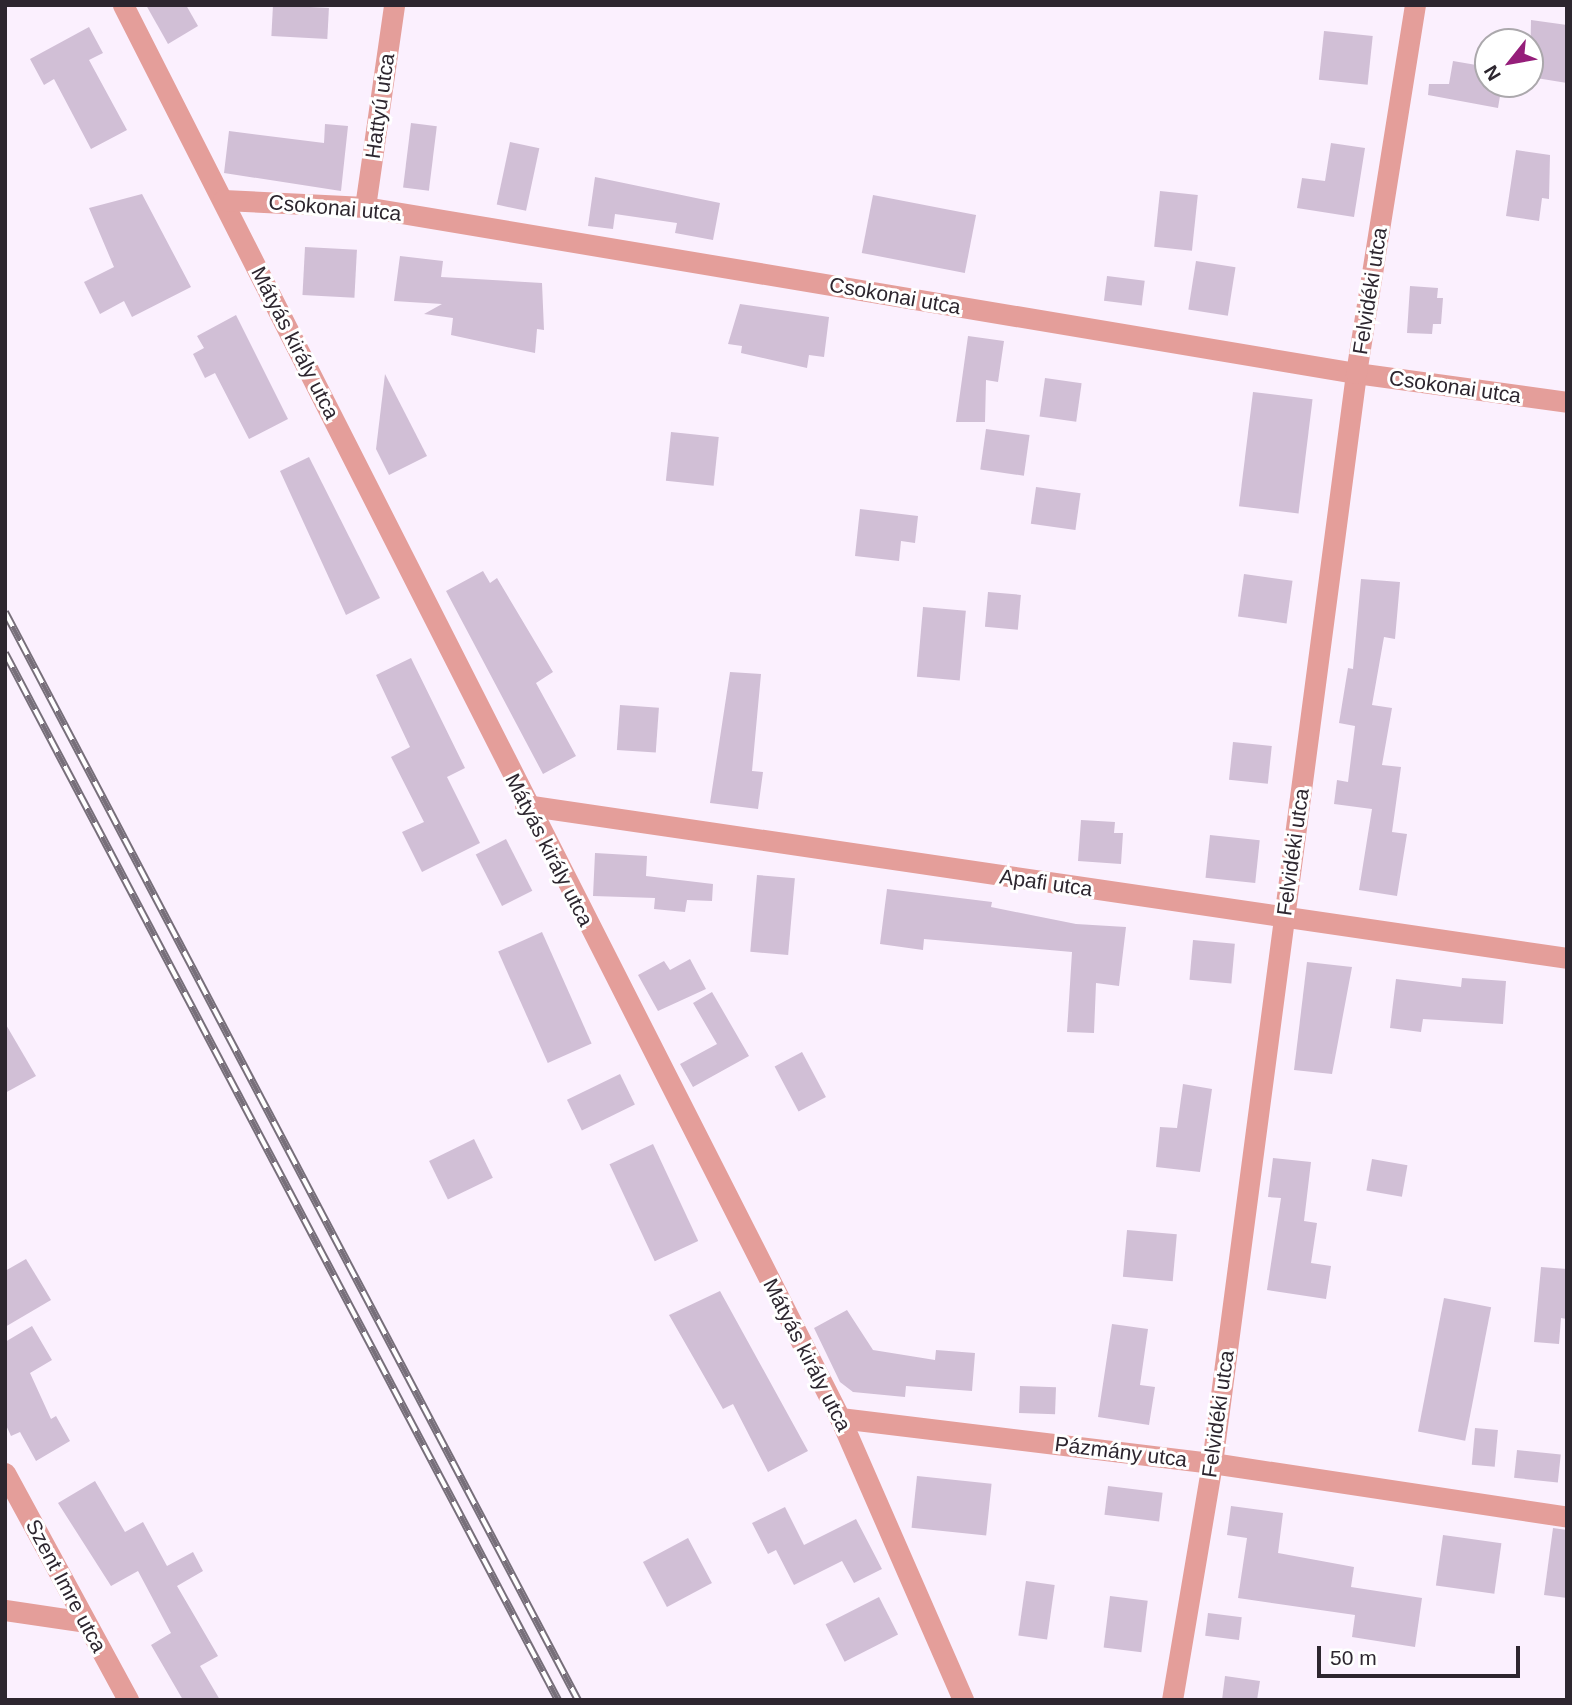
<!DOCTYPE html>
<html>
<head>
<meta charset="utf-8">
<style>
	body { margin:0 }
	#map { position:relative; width:1572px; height:1705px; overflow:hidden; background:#fbf0fe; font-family:Arial,sans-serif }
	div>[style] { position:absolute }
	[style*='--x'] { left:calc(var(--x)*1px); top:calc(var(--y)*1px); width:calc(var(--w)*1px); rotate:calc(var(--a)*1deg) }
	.building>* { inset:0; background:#d1bfd6; transform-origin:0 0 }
	.street>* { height:21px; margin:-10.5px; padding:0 10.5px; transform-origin:10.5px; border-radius:10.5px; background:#e49e9a }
	.rail>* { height:8px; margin-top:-4px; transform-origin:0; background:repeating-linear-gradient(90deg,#fff 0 16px,#776f7a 0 32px); box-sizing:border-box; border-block:2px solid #776f7a }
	span { translate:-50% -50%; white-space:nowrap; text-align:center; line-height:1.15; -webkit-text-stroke:6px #fff; paint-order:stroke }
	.street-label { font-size:21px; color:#2d262f }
	.frame { position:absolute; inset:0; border:7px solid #2d262f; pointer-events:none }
	.north { position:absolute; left:1474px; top:28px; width:70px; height:70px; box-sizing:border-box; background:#fff; border:2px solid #aba8ac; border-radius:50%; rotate:239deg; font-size:19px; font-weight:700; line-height:28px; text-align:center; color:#2d262f }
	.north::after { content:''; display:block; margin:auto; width:24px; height:32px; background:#951e7a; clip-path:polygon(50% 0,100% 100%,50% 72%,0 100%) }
	.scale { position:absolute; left:1317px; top:1646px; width:203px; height:32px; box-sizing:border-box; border:4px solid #2d262f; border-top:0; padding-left:9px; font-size:21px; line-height:24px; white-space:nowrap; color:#2d262f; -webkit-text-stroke:5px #fff; paint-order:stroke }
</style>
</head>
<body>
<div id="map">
	<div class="building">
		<i style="clip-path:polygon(146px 5px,186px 5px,198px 26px,168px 44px)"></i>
		<i style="left:273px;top:5px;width:56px;height:31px;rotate:3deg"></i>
		<i style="clip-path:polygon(1531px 20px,1567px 25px,1567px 83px,1530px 77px)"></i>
		<i style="clip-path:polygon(89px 27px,103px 53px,89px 60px,127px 130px,91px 149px,54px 79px,44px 85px,30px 59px)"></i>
		<i style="left:1324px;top:31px;width:49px;height:49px;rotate:6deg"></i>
		<i style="clip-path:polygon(1453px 61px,1488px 67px,1488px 84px,1502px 84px,1498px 108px,1428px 95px,1429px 84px,1449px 84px)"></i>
		<i style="left:411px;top:123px;width:26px;height:65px;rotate:7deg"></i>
		<i style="clip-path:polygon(325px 124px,348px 126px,341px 191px,224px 173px,229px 131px,324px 143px)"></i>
		<i style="left:510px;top:142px;width:30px;height:64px;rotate:12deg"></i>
		<i style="clip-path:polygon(1331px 143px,1365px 148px,1354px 217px,1297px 208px,1302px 178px,1325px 181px)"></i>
		<i style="clip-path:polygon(1516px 150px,1550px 155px,1549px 199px,1542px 198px,1539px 221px,1506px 216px)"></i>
		<i style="clip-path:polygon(595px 177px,720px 203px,713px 240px,675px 233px,677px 223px,615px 214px,613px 229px,588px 226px)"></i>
		<i style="left:1160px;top:191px;width:38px;height:56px;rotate:6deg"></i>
		<i style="clip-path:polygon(142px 194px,191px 287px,132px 317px,124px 301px,100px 314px,84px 282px,114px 267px,89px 208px)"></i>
		<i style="left:873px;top:195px;width:105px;height:59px;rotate:11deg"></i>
		<i style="left:305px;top:247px;width:52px;height:48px;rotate:3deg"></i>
		<i style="clip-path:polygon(400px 256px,443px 261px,441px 277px,542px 283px,544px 330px,537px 329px,535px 353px,451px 335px,453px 318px,424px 314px,442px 304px,394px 301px)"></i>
		<i style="left:1196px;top:261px;width:40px;height:49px;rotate:9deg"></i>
		<i style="left:1107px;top:276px;width:38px;height:25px;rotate:7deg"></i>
		<i style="clip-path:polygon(1410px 286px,1438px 288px,1437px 298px,1443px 298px,1441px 324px,1433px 324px,1432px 334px,1407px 333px)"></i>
		<i style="clip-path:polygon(740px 304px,829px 317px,824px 357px,809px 355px,807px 368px,741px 353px,742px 346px,728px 344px)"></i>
		<i style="clip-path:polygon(236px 315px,288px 419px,249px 439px,215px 373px,205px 378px,193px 354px,204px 348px,197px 336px)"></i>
		<i style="clip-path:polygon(968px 336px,1004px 341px,998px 382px,986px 380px,985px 422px,956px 422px)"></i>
		<i style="clip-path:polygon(385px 374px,427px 456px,389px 475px,376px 449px)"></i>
		<i style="left:1045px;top:378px;width:37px;height:39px;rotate:8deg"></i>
		<i style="left:1253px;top:392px;width:60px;height:115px;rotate:7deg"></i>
		<i style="left:986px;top:429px;width:44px;height:41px;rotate:8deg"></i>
		<i style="left:671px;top:432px;width:48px;height:49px;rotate:6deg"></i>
		<i style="clip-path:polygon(309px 457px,380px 598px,346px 615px,280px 471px)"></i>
		<i style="left:1036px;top:487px;width:45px;height:37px;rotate:8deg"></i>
		<i style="clip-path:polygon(860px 509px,918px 516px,915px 543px,901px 541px,899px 561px,855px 556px)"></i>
		<i style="clip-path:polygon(483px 571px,490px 583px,497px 578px,553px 672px,536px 683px,576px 756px,543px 774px,446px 591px)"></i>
		<i style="left:1244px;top:574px;width:49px;height:43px;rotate:8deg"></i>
		<i style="clip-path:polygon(1361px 579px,1400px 582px,1395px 639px,1384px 637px,1372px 705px,1392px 708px,1382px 765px,1401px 767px,1392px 832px,1407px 834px,1397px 896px,1359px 890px,1372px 809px,1334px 804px,1337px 780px,1348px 782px,1355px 726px,1339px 723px,1348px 668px,1353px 669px)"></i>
		<i style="left:988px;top:592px;width:33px;height:35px;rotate:5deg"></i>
		<i style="left:923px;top:607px;width:43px;height:70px;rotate:5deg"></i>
		<i style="clip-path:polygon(411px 658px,465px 768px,447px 777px,480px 843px,422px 872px,402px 832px,424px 822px,391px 757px,410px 747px,376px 675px)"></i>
		<i style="clip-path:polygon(730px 672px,761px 674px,752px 771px,763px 772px,758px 809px,710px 803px)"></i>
		<i style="left:620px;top:705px;width:39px;height:45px;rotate:4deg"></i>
		<i style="left:1233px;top:742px;width:39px;height:38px;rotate:6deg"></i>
		<i style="clip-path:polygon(1081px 820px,1115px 822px,1114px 833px,1123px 833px,1121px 864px,1078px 861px)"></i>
		<i style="left:1210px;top:835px;width:50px;height:43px;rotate:6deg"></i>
		<i style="left:506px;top:839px;width:58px;height:34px;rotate:63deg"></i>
		<i style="clip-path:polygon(595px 853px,647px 856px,646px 876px,713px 884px,712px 901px,687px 900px,685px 912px,654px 909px,655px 898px,593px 896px)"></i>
		<i style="left:757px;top:875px;width:38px;height:77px;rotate:5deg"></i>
		<i style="clip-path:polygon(887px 889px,992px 902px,991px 907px,1076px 924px,1126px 927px,1119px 986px,1096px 983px,1094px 1033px,1067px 1032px,1072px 952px,924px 939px,923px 950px,880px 944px)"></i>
		<i style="left:542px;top:932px;width:122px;height:48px;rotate:66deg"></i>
		<i style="left:1193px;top:940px;width:42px;height:40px;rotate:5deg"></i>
		<i style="clip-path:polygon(690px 959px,706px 989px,658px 1011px,638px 975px,664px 961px,670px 970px)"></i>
		<i style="clip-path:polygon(1307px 962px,1352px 967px,1332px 1074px,1294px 1070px)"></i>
		<i style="clip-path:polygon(1462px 978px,1506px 981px,1503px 1024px,1423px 1019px,1421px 1032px,1390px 1028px,1396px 979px,1461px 987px)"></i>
		<i style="clip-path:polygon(712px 992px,749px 1056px,693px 1087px,680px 1064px,717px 1044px,693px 1003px)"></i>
		<i style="clip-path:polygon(5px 1023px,36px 1076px,5px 1093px)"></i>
		<i style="left:802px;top:1052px;width:51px;height:31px;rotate:62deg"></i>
		<i style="left:620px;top:1074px;width:34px;height:59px;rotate:64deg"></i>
		<i style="clip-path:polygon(1183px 1084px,1212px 1089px,1200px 1172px,1156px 1167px,1160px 1127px,1177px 1128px)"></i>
		<i style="left:474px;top:1139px;width:43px;height:50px;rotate:64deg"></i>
		<i style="left:653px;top:1144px;width:107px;height:48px;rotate:65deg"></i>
		<i style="clip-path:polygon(1273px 1158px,1311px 1162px,1304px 1221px,1317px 1223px,1311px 1263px,1331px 1266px,1326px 1299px,1267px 1290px,1281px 1198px,1268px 1197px)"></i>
		<i style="left:1372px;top:1159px;width:36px;height:32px;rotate:10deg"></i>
		<i style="left:1127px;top:1230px;width:50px;height:47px;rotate:5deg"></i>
		<i style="clip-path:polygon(26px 1259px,51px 1300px,5px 1327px,5px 1271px)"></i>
		<i style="clip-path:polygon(1541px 1267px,1567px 1269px,1567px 1319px,1561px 1318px,1559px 1344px,1534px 1342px)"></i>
		<i style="clip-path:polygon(720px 1291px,808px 1451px,768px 1472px,733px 1404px,723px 1409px,669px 1315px)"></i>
		<i style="left:1444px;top:1298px;width:48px;height:136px;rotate:11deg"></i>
		<i style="clip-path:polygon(847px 1310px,873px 1350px,935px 1360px,936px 1350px,975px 1353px,972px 1391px,906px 1386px,905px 1397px,853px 1392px,840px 1382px,814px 1328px)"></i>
		<i style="clip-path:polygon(1112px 1324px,1148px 1329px,1140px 1385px,1155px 1387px,1149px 1425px,1098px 1417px)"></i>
		<i style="clip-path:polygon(32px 1326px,52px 1360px,30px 1373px,51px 1419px,56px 1416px,70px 1441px,36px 1461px,20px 1432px,11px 1436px,5px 1423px,5px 1342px)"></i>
		<i style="left:1020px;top:1386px;width:36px;height:27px;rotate:2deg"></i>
		<i style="left:1475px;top:1428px;width:23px;height:37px;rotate:5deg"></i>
		<i style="left:1517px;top:1450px;width:44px;height:28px;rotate:6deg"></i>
		<i style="left:917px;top:1476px;width:75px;height:52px;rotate:6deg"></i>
		<i style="clip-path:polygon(95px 1481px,125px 1532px,143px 1522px,167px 1566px,193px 1552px,203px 1571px,177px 1586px,218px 1656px,200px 1666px,220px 1700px,183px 1700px,151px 1645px,171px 1633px,138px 1571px,111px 1586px,58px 1503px)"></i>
		<i style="left:1108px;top:1486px;width:55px;height:29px;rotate:7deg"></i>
		<i style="clip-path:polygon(1231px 1506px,1283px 1513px,1278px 1553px,1354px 1567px,1351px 1587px,1422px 1598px,1415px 1647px,1352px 1637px,1355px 1615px,1238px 1598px,1247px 1538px,1227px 1535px)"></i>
		<i style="clip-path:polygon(785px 1507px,804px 1545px,856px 1519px,882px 1569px,854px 1583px,842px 1561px,794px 1585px,776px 1550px,768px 1554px,752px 1523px)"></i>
		<i style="clip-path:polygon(1553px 1528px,1567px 1530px,1567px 1598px,1544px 1595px)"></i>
		<i style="left:1443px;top:1535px;width:59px;height:51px;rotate:8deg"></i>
		<i style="left:688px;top:1538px;width:51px;height:51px;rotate:62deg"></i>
		<i style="left:1026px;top:1581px;width:29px;height:55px;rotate:8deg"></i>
		<i style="left:1110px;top:1596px;width:38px;height:52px;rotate:7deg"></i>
		<i style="left:879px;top:1597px;width:42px;height:60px;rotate:63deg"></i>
		<i style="left:1208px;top:1613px;width:34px;height:23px;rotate:7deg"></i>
		<i style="clip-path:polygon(1225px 1676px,1260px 1681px,1257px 1700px,1222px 1700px)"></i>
	</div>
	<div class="street">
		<i style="--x:123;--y:5;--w:1585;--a:63.1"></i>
		<i style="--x:840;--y:1418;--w:308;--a:66.4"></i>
		<i style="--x:223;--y:200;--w:142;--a:2.8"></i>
		<i style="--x:365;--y:207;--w:1005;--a:9.51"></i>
		<i style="--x:1356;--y:373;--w:213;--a:7.8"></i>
		<i style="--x:365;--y:207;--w:204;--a:-81.8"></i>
		<i style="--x:525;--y:805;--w:1053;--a:8.35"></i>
		<i style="--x:840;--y:1418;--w:375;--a:6.9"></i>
		<i style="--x:1212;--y:1463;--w:359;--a:8.6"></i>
		<i style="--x:5;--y:1473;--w:258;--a:61.5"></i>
		<i style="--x:5;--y:1610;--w:81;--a:8.5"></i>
		<i style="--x:1172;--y:1700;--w:240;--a:-80.4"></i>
		<i style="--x:1212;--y:1463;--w:1099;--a:-82.47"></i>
		<i style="--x:1356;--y:373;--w:373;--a:-80.9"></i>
	</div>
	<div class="rail">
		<i style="--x:5;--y:612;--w:1230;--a:62.23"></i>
		<i style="--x:5;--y:653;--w:1184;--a:62.16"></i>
	</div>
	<div class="street-label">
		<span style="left:380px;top:106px;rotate:-82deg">Hattyú utca</span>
		<span style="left:335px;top:208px;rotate:5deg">Csokonai utca</span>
		<span style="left:1370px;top:291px;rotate:-81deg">Felvidéki utca</span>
		<span style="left:895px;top:296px;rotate:10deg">Csokonai utca</span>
		<span style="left:295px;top:343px;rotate:63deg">Mátyás király utca</span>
		<span style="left:1455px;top:387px;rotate:8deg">Csokonai utca</span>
		<span style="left:549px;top:850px;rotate:63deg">Mátyás király utca</span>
		<span style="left:1293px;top:852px;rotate:-82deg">Felvidéki utca</span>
		<span style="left:1046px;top:883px;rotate:8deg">Apafi utca</span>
		<span style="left:807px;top:1355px;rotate:63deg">Mátyás király utca</span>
		<span style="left:1218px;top:1414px;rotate:-82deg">Felvidéki utca</span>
		<span style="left:1121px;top:1452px;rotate:7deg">Pázmány utca</span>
		<span style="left:66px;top:1586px;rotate:62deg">Szent Imre utca</span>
	</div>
	<div class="frame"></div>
	<div class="north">N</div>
	<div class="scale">50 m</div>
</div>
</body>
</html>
